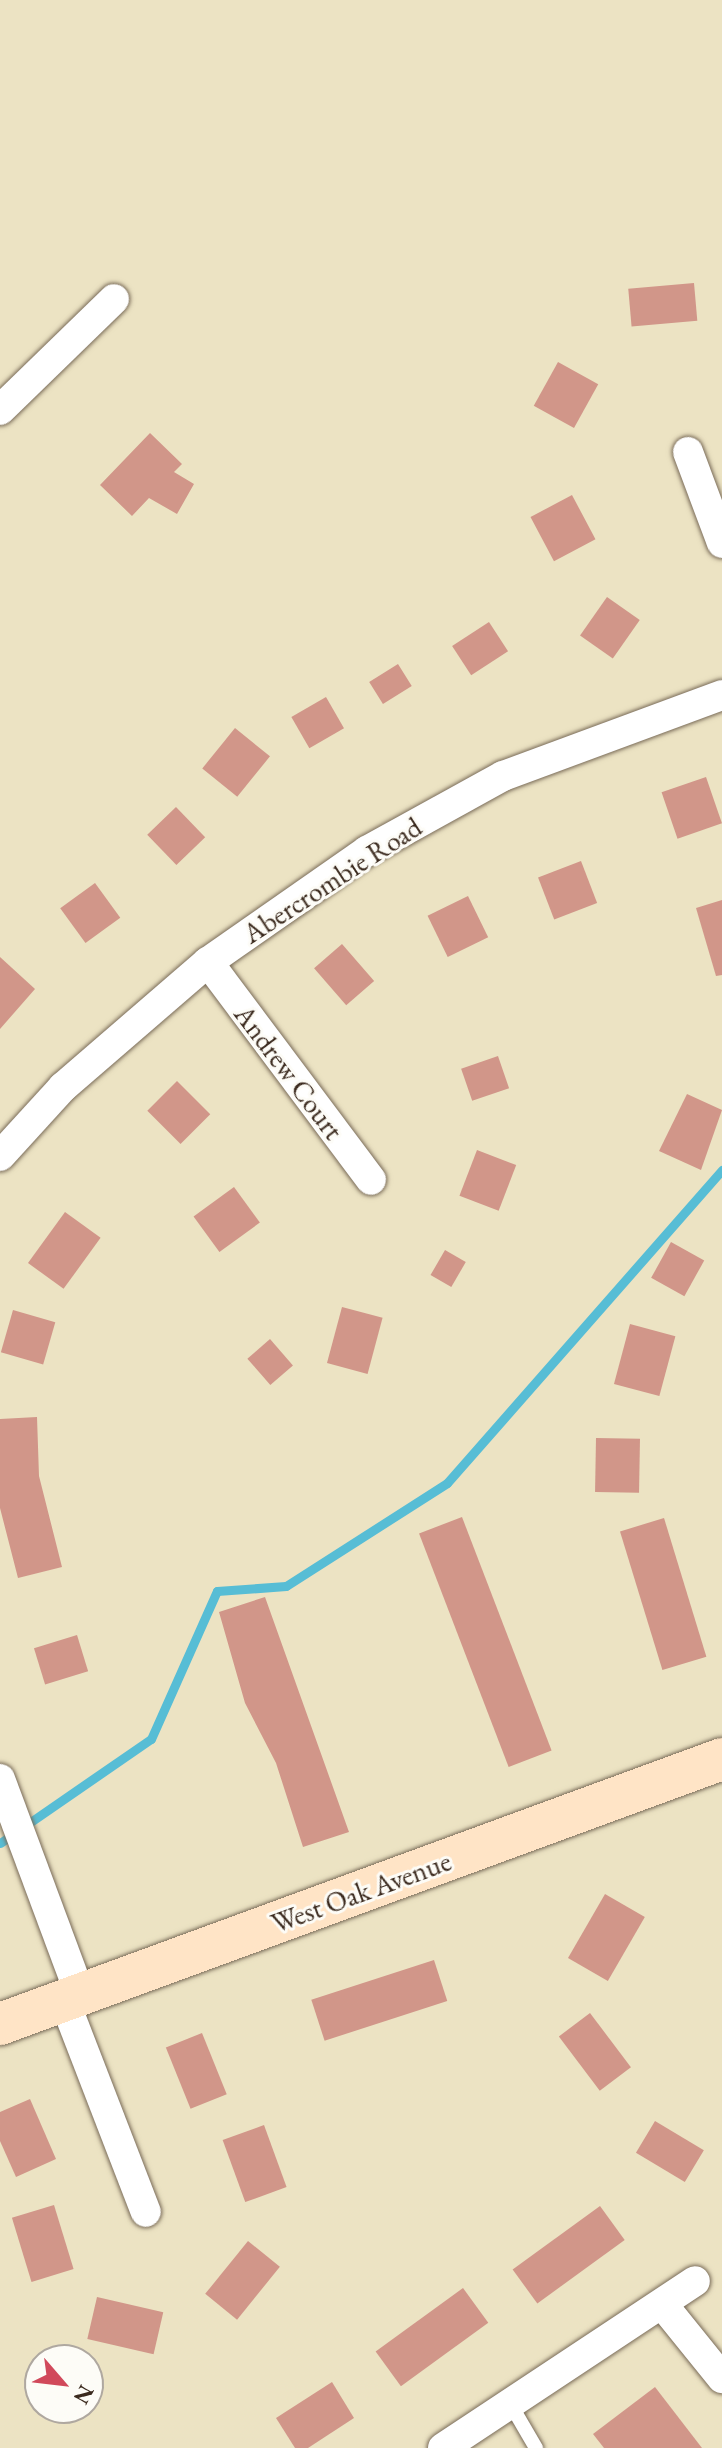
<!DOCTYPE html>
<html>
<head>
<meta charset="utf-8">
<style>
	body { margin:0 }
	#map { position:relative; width:722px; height:2448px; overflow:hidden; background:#ece3c3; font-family:"EB Garamond",serif }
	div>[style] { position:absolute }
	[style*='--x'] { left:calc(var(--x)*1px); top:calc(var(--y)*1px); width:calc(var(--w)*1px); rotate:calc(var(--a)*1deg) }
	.stream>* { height:9px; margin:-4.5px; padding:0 4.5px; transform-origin:4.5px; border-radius:4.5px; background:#57bdd5 }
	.building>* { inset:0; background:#d19689; transform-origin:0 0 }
	.roads { filter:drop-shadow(0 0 2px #796b58) drop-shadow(0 0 2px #796b58) }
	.lane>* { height:14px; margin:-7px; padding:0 7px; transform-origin:7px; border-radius:7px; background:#fff }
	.street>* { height:30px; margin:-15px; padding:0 15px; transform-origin:15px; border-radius:15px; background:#fff }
	.secondary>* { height:42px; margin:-21px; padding:0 21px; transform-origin:21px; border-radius:21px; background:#ffe4c6 }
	span { translate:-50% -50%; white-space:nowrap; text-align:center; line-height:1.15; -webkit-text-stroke:6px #fdfcf7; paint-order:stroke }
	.street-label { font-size:28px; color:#3b2a1e }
	.north { position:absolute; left:24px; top:2344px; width:80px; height:80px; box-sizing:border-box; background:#fdfcf7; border:2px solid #afa8a0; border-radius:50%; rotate:118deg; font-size:22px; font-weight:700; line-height:32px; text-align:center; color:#3b2a1e }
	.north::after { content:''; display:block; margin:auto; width:28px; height:36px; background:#d1495b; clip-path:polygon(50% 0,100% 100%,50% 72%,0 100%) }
</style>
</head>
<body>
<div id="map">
	<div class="stream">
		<i style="--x:0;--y:1843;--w:183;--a:-34.6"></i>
		<i style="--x:151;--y:1739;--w:162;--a:-66"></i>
		<i style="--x:217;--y:1591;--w:69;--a:-4.1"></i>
		<i style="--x:286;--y:1586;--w:191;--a:-32.6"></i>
		<i style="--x:447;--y:1483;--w:417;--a:-48.7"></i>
	</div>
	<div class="building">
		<i style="left:694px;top:283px;width:38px;height:66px;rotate:85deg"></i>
		<i style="left:558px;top:362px;width:46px;height:50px;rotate:29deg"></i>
		<i style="clip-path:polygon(150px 433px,182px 464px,174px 472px,194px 484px,177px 514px,149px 498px,132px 516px,100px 485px)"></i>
		<i style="left:572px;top:495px;width:50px;height:47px;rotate:62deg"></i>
		<i style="left:607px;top:597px;width:40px;height:47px;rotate:35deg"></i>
		<i style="left:489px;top:622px;width:35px;height:44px;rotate:57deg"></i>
		<i style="left:398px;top:664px;width:26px;height:34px;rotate:58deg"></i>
		<i style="left:326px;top:697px;width:36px;height:40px;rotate:60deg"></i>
		<i style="left:235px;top:728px;width:45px;height:52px;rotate:39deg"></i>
		<i style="left:706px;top:777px;width:49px;height:47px;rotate:71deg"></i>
		<i style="left:176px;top:807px;width:42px;height:40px;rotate:46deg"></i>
		<i style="left:581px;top:861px;width:45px;height:46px;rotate:69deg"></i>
		<i style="left:95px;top:883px;width:43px;height:43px;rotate:54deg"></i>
		<i style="left:468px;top:896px;width:46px;height:45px;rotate:64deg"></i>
		<i style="clip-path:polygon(722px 900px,722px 975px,716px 976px,696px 908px)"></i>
		<i style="left:342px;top:944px;width:49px;height:37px;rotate:49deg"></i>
		<i style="clip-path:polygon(0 957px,35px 989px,0 1029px)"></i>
		<i style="left:498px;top:1056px;width:34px;height:39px;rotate:71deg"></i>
		<i style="left:177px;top:1081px;width:47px;height:42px;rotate:45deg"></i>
		<i style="clip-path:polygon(687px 1094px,722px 1110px,701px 1170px,659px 1151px)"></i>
		<i style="left:477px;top:1150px;width:42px;height:49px;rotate:21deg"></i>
		<i style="left:234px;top:1187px;width:44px;height:50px;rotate:54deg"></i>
		<i style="left:65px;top:1212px;width:44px;height:63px;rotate:36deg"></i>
		<i style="left:671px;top:1242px;width:38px;height:41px;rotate:29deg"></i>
		<i style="left:445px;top:1250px;width:24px;height:29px;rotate:30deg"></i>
		<i style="left:342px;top:1307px;width:42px;height:58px;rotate:15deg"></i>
		<i style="left:13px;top:1310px;width:44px;height:44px;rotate:16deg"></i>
		<i style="left:630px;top:1324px;width:47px;height:62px;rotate:15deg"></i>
		<i style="left:270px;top:1339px;width:35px;height:30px;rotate:49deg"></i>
		<i style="clip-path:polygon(37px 1417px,39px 1476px,62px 1567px,18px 1578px,0 1508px,0 1419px)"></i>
		<i style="left:596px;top:1438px;width:44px;height:54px;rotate:1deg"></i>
		<i style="left:462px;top:1517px;width:250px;height:46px;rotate:69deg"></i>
		<i style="left:664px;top:1518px;width:145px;height:46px;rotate:73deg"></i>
		<i style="clip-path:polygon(265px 1597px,349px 1832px,303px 1847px,276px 1763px,245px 1703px,219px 1612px)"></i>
		<i style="left:77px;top:1635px;width:38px;height:45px;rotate:73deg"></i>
		<i style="left:605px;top:1894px;width:46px;height:74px;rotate:30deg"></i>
		<i style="left:434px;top:1960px;width:43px;height:129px;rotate:72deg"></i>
		<i style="left:590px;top:2013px;width:68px;height:39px;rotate:53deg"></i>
		<i style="left:202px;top:2033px;width:66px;height:39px;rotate:68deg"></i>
		<i style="clip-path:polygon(30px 2099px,56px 2159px,16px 2177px,0 2141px,0 2112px)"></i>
		<i style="left:655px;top:2121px;width:57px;height:37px;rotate:31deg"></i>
		<i style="left:264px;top:2125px;width:66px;height:44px;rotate:70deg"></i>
		<i style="left:54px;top:2205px;width:67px;height:44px;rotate:73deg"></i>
		<i style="left:600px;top:2206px;width:42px;height:108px;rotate:54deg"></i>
		<i style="left:248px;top:2241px;width:41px;height:68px;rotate:39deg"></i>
		<i style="left:463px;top:2288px;width:43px;height:108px;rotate:54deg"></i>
		<i style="left:97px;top:2297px;width:68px;height:43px;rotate:13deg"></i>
		<i style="clip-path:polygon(332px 2382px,354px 2418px,308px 2448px,295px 2448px,276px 2418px)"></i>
		<i style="clip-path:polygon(655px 2387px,702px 2448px,604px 2448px,593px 2434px)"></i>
	</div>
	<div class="roads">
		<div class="lane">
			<i style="--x:511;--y:2405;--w:50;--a:59.8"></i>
		</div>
		<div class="street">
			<i style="--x:0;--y:410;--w:159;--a:-44.2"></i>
			<i style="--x:688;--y:452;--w:97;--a:69.5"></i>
			<i style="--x:208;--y:962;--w:272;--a:53.2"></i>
			<i style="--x:0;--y:1156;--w:93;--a:-47.6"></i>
			<i style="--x:63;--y:1087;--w:191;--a:-40.8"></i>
			<i style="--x:208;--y:962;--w:194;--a:-34.9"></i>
			<i style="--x:367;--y:851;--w:155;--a:-28.9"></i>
			<i style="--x:503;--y:776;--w:233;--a:-20.3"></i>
			<i style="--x:0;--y:1779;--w:229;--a:69.6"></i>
			<i style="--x:64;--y:2000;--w:227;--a:68.9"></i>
			<i style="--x:663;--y:2305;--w:94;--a:51.1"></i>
			<i style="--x:443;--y:2448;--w:302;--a:-33.5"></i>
		</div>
		<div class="secondary">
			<i style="--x:0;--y:2024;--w:769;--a:-20.15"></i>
		</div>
	</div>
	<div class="street-label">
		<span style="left:332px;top:880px;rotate:-33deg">Abercrombie Road</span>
		<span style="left:289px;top:1072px;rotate:53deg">Andrew Court</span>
		<span style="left:361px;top:1892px;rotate:-20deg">West Oak Avenue</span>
	</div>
	<div class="north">N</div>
</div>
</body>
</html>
